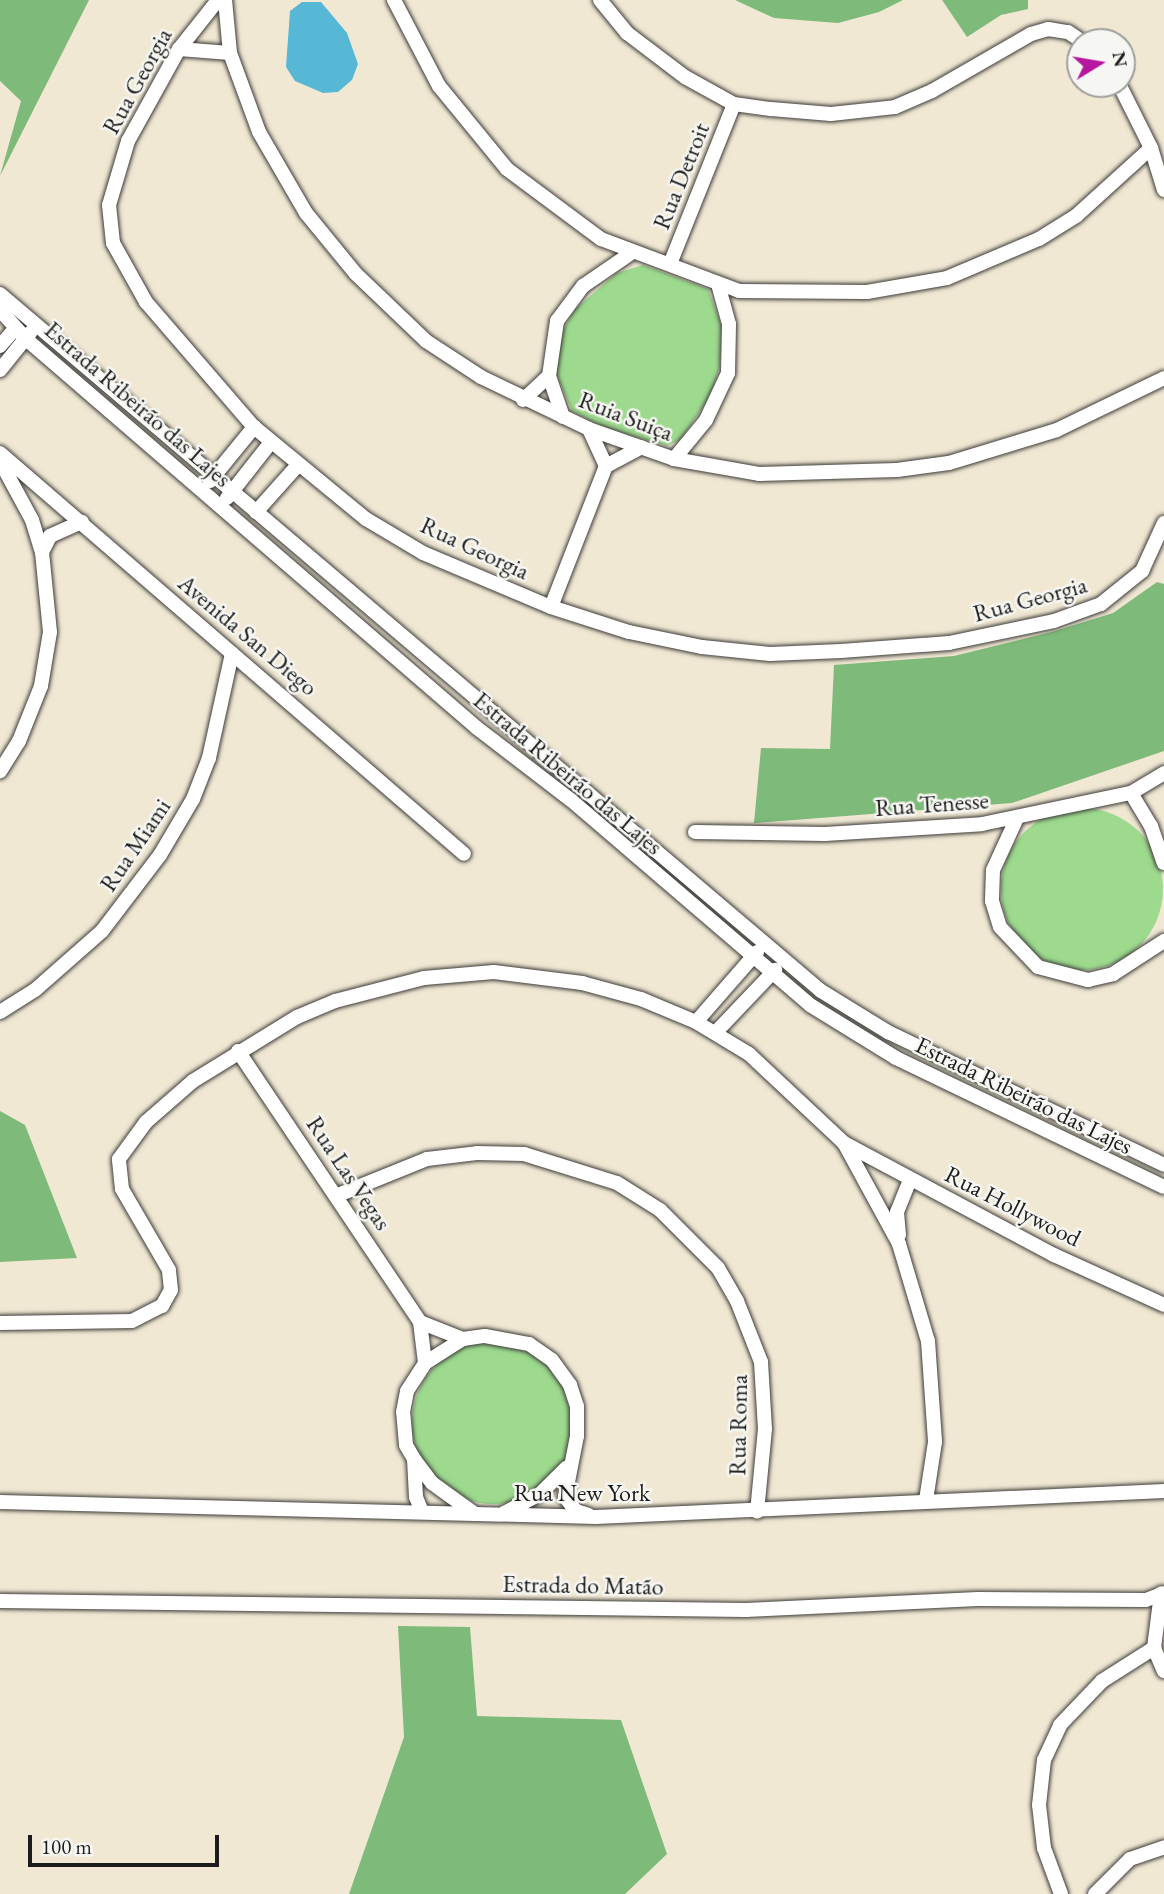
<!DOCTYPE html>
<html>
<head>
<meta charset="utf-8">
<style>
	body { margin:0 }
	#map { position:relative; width:1164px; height:1894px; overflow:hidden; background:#f1e8d4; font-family:"EB Garamond",serif }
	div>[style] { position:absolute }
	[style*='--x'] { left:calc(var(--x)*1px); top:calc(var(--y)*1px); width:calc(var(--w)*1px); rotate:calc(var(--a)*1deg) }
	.green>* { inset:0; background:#9dda8e }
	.round { border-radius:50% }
	.forest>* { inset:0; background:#7eba79 }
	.water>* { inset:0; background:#57b8d6 }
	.roads { filter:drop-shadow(0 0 2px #3c3b38) drop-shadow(0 0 2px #3c3b38) }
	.minor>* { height:14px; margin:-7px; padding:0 7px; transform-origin:7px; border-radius:7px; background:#fff }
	span { translate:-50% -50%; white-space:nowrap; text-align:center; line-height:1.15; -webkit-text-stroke:5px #f6f6f2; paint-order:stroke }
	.street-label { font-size:24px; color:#1c1c1c }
	.north { position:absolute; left:1066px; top:28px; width:70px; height:70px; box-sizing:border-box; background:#f6f6f2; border:2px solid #9f9f9c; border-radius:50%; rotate:79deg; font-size:19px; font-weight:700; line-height:28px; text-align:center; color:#1c1c1c }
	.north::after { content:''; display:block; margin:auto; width:24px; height:32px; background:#b5179e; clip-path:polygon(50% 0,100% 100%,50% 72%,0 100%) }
	.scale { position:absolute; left:28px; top:1835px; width:191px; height:32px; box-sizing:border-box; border:4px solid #1c1c1c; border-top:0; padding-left:9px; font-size:21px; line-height:24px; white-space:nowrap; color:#1c1c1c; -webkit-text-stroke:5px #f6f6f2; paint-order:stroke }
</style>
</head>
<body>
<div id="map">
	<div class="green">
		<i style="clip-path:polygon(643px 265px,708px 289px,722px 327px,720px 366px,710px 397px,680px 440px,667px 446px,605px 428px,572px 411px,556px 373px,562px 332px,575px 309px,617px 273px)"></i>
		<i class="round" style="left:1001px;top:808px;width:162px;height:162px"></i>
		<i class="round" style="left:412px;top:1342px;width:162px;height:162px"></i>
	</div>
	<div class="forest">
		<i style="clip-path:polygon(0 0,89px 0,0 176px,21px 101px,0 81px)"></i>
		<i style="clip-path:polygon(735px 0,903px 0,879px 12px,838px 23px,774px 18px)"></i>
		<i style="clip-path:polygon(942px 0,1028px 0,1028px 9px,1001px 15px,967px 37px)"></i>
		<i style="clip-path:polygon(1157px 582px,1164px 584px,1164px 751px,1012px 803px,754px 823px,761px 748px,830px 749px,834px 665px,954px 656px,1055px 631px,1113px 613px)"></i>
		<i style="clip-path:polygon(0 1111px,25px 1125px,77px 1258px,0 1262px)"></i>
		<i style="clip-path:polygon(398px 1626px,470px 1627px,477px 1716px,621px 1720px,667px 1854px,625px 1894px,349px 1894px,404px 1737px)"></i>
	</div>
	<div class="water">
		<i style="clip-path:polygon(302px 2px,321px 2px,347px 33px,358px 64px,352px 80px,338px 92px,323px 93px,295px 81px,286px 67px,290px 11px)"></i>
	</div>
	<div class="roads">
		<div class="minor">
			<i style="--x:218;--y:0;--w:63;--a:128.5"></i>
			<i style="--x:179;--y:49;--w:105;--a:119"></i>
			<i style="--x:128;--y:141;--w:67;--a:106.5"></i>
			<i style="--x:109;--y:205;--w:38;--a:84"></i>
			<i style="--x:113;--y:243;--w:68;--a:60.8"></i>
			<i style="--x:146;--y:302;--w:165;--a:49.2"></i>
			<i style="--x:254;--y:427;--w:145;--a:39.4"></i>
			<i style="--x:366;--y:519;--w:66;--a:30.8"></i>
			<i style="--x:423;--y:553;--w:139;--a:22.9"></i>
			<i style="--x:551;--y:607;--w:82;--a:17.8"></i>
			<i style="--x:629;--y:632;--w:75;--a:11.6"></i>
			<i style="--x:702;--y:647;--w:68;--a:5.9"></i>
			<i style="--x:770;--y:654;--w:71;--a:-2.4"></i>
			<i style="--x:841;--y:651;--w:108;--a:-4.2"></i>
			<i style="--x:949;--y:643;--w:107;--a:-11.8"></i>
			<i style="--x:1054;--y:621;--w:50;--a:-19.9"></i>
			<i style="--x:1101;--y:604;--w:53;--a:-38.8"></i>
			<i style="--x:1142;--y:571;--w:53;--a:-65.4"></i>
			<i style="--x:225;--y:0;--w:53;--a:84.6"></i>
			<i style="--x:230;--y:53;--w:84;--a:69.8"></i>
			<i style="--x:259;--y:132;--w:94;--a:59.9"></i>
			<i style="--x:306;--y:213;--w:79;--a:50.7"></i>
			<i style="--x:356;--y:274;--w:97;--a:43.7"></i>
			<i style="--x:426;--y:341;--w:66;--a:33.2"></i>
			<i style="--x:481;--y:377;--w:120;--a:25.7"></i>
			<i style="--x:589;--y:429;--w:90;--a:19.4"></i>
			<i style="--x:674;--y:459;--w:86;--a:10"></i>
			<i style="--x:759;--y:474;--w:138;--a:-1.7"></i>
			<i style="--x:897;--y:470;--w:52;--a:-7.7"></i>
			<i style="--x:949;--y:463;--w:113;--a:-17"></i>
			<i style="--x:1057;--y:430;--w:119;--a:-25.9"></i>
			<i style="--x:394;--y:0;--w:97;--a:62.4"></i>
			<i style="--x:439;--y:86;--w:107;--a:50.7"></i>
			<i style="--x:507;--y:169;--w:117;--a:36.7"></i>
			<i style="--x:601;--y:239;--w:147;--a:20.6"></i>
			<i style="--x:739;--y:291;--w:128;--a:0.4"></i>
			<i style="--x:867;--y:292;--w:81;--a:-9.9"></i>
			<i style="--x:947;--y:278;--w:100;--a:-23"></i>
			<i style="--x:1039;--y:239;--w:44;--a:-31.9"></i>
			<i style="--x:1076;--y:216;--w:101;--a:-42.2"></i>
			<i style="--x:600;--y:0;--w:43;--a:50.7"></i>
			<i style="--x:627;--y:33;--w:73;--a:37.2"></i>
			<i style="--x:685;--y:77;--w:56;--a:28.9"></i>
			<i style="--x:734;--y:104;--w:37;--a:8"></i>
			<i style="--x:771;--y:109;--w:60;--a:4.8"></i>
			<i style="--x:831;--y:114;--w:64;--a:-6.2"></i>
			<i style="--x:895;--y:107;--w:40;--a:-23.4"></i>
			<i style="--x:932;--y:91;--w:114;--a:-29.9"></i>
			<i style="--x:1031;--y:34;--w:18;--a:-16"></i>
			<i style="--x:1048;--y:29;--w:20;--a:9"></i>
			<i style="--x:1068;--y:32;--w:18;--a:34"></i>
			<i style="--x:179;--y:49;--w:51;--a:4.5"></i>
			<i style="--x:1119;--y:84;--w:72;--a:63.4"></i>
			<i style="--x:1151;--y:148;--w:44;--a:72.8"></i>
			<i style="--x:670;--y:264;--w:172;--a:-68.2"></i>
			<i style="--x:0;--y:294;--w:1077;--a:40.33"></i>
			<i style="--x:821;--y:991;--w:79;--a:31.5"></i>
			<i style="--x:888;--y:1032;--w:306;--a:25.7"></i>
			<i style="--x:0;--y:310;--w:39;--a:48"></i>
			<i style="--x:26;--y:339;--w:596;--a:40.78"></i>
			<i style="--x:477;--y:728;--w:118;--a:37.5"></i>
			<i style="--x:571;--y:800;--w:315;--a:40.6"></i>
			<i style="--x:810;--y:1005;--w:101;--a:31.6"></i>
			<i style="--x:896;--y:1058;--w:297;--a:25.7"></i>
			<i style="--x:0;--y:346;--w:23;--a:-49"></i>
			<i style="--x:0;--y:370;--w:48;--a:-51"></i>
			<i style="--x:523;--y:400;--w:35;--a:-43"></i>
			<i style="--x:563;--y:417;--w:43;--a:-108.9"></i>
			<i style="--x:549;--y:376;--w:56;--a:-81.7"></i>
			<i style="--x:557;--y:321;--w:44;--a:-53.4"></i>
			<i style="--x:583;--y:286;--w:58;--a:-34.5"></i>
			<i style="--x:589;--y:429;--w:41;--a:65.3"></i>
			<i style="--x:0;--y:453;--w:613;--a:40.83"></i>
			<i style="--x:674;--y:459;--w:50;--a:-50.6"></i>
			<i style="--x:706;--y:420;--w:52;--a:-64.9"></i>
			<i style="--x:728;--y:373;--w:49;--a:-88.8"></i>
			<i style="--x:729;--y:324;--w:41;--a:-105.4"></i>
			<i style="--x:0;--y:461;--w:67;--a:61.5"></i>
			<i style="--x:32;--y:520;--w:34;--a:73"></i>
			<i style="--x:42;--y:552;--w:80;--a:84.3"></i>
			<i style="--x:50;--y:632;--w:55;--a:99.5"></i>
			<i style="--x:41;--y:686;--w:59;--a:111.8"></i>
			<i style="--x:19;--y:741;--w:36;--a:122"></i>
			<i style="--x:606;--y:466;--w:40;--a:-28"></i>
			<i style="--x:210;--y:481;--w:70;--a:-50.8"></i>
			<i style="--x:227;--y:498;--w:71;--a:-51.8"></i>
			<i style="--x:256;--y:512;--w:63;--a:-48.2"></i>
			<i style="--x:42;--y:552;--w:18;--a:-63"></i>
			<i style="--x:50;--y:536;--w:35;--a:-24"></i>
			<i style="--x:551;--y:607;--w:151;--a:-68.7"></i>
			<i style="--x:1131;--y:793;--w:39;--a:59"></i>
			<i style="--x:1151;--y:826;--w:39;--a:71"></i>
			<i style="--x:1016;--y:820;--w:55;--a:114.7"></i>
			<i style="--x:993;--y:870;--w:31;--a:92"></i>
			<i style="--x:992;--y:901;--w:27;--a:73"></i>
			<i style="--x:1000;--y:927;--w:55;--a:46.5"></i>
			<i style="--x:1038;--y:967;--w:52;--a:14.6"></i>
			<i style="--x:1088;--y:980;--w:26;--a:-13"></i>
			<i style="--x:1113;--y:974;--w:61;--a:-32.9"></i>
			<i style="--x:695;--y:832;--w:130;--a:0.9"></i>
			<i style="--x:825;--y:834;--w:157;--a:-3.6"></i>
			<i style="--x:982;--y:824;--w:152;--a:-11.8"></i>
			<i style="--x:1131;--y:793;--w:39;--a:-31"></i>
			<i style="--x:0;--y:1012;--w:41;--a:-32.2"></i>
			<i style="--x:35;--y:990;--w:89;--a:-41.4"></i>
			<i style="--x:102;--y:931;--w:96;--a:-52.7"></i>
			<i style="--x:160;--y:855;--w:65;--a:-59.5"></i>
			<i style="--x:193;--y:799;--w:44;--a:-68.7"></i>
			<i style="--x:209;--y:758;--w:107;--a:-77.6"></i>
			<i style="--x:696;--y:1022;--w:93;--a:-48.9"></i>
			<i style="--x:716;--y:1032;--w:86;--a:-46.4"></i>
			<i style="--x:238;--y:1051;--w:326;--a:56.1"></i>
			<i style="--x:420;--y:1322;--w:41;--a:83"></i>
			<i style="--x:844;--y:1143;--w:115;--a:61.4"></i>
			<i style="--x:899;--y:1244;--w:101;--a:73.4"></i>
			<i style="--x:928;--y:1341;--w:101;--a:86"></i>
			<i style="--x:935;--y:1442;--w:59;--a:98.8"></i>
			<i style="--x:338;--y:1195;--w:96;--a:-22"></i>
			<i style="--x:427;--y:1159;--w:50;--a:-6.8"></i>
			<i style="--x:477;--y:1153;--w:47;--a:1.2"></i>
			<i style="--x:524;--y:1154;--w:97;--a:17.3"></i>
			<i style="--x:617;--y:1183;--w:51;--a:32.1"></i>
			<i style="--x:660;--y:1210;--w:82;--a:45"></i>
			<i style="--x:718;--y:1268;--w:38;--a:60"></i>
			<i style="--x:737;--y:1301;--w:66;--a:68.5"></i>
			<i style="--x:761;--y:1362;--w:67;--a:86.6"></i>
			<i style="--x:765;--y:1429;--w:83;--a:95.5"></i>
			<i style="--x:899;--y:1235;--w:23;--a:-95"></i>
			<i style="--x:897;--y:1212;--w:35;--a:-68"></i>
			<i style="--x:420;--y:1322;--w:46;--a:21.6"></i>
			<i style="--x:0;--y:1323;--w:132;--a:-0.9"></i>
			<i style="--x:132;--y:1321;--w:34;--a:-27"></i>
			<i style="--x:162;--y:1306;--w:18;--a:-61"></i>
			<i style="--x:171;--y:1290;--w:20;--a:-96"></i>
			<i style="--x:169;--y:1270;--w:94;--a:-120.1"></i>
			<i style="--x:122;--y:1189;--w:30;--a:-96"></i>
			<i style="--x:119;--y:1159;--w:46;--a:-53.9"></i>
			<i style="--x:146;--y:1122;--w:62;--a:-41.1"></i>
			<i style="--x:193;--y:1081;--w:122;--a:-31.6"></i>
			<i style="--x:297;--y:1017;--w:41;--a:-22.8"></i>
			<i style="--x:335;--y:1001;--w:92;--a:-14.5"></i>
			<i style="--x:424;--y:978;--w:70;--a:-4.9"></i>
			<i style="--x:494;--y:972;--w:89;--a:7.1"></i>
			<i style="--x:582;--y:983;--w:61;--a:15.2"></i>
			<i style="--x:641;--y:999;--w:60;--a:22.7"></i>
			<i style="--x:696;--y:1022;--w:62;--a:31.1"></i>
			<i style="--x:749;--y:1054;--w:130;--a:43.1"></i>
			<i style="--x:844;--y:1143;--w:238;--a:28.1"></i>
			<i style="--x:1054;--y:1255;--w:121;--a:24.4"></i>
			<i style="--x:414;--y:1459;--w:38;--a:87"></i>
			<i style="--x:416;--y:1497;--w:16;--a:68"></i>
			<i style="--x:0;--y:1502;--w:596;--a:1.44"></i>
			<i style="--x:596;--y:1517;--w:569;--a:-2.62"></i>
			<i style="--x:504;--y:1513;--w:41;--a:-27.8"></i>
			<i style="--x:540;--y:1494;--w:37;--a:-45"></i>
			<i style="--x:475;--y:1514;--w:53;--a:-144.2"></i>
			<i style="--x:432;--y:1483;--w:30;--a:-127"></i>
			<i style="--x:414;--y:1459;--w:16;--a:-120"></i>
			<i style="--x:406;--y:1445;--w:33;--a:-95"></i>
			<i style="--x:403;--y:1412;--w:21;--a:-79"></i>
			<i style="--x:407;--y:1391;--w:33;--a:-57"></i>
			<i style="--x:425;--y:1363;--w:45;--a:-32.3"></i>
			<i style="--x:463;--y:1339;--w:22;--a:-8"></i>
			<i style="--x:485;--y:1336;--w:45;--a:10.3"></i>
			<i style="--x:529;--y:1344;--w:28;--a:35"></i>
			<i style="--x:552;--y:1360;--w:31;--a:54"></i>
			<i style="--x:570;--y:1385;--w:22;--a:72"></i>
			<i style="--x:577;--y:1406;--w:30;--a:90"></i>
			<i style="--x:577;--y:1436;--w:62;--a:101.1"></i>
			<i style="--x:565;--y:1497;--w:18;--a:52"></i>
			<i style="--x:576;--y:1511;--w:13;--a:18"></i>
			<i style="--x:0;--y:1601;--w:746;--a:0.69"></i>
			<i style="--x:746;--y:1610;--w:232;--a:-2.7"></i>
			<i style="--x:978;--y:1599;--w:168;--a:0.3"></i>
			<i style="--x:1146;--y:1600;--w:19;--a:-21"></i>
			<i style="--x:1154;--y:1648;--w:55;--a:-82.7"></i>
			<i style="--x:1061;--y:1894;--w:49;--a:-110.3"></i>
			<i style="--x:1044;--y:1848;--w:43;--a:-96.6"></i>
			<i style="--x:1039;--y:1805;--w:45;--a:-83.7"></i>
			<i style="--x:1044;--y:1760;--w:38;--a:-65"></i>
			<i style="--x:1060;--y:1725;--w:61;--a:-46.3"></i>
			<i style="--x:1102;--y:1681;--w:62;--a:-32.4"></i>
			<i style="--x:1154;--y:1648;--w:25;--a:67"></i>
			<i style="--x:1095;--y:1894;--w:49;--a:-45"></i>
			<i style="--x:1130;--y:1859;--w:36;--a:-19"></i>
		</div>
	</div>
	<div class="street-label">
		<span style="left:137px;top:81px;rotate:-61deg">Rua Georgia</span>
		<span style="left:681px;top:176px;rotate:-68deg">Rua Detroit</span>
		<span style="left:138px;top:404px;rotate:41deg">Estrada Ribeirão das Lajes</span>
		<span style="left:626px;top:416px;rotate:21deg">Ruia Suiça</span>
		<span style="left:475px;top:548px;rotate:25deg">Rua Georgia</span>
		<span style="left:1030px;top:599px;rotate:-15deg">Rua Georgia</span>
		<span style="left:248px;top:635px;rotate:40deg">Avenida San Diego</span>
		<span style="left:568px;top:773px;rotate:40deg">Estrada Ribeirão das Lajes</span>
		<span style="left:932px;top:804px;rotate:-4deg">Rua Tenesse</span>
		<span style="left:135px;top:845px;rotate:-56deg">Rua Miami</span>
		<span style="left:1024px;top:1095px;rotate:26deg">Estrada Ribeirão das Lajes</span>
		<span style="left:349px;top:1173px;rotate:56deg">Rua Las Vegas</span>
		<span style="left:1013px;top:1206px;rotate:27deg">Rua Hollywood</span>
		<span style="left:738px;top:1425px;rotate:-89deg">Rua Roma</span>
		<span style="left:582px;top:1493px">Rua New York</span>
		<span style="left:583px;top:1585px;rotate:1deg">Estrada do Matão</span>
	</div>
	<div class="north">N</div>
	<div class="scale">100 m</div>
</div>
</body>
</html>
